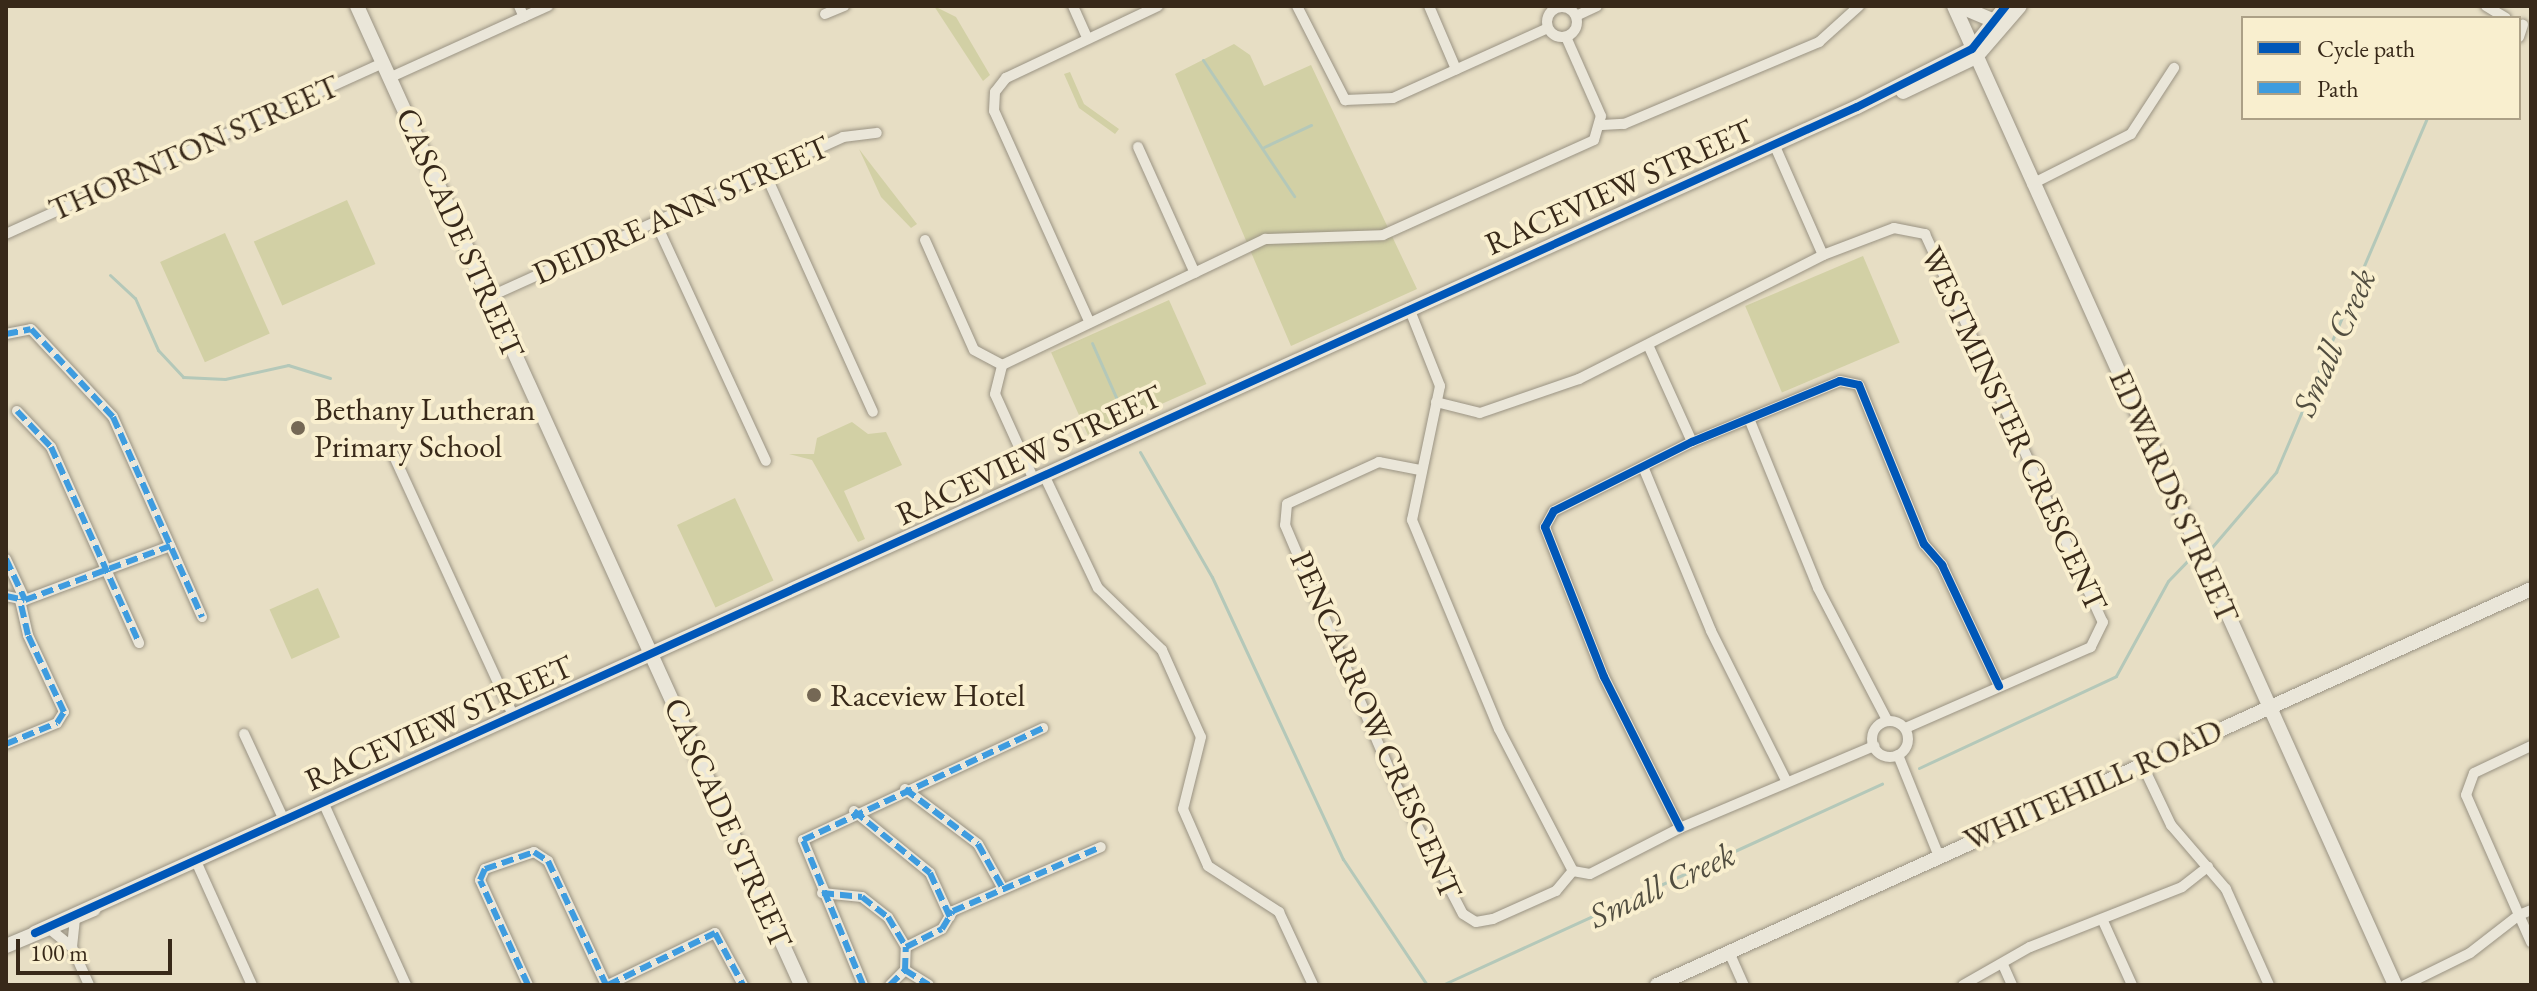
<!DOCTYPE html>
<html>
<head>
<meta charset="utf-8">
<style>
	body { margin:0 }
	#map { position:relative; width:2537px; height:991px; overflow:hidden; background:#e7dec4; font-family:"EB Garamond",serif }
	div>[style] { position:absolute }
	[style*='--x'] { left:calc(var(--x)*1px); top:calc(var(--y)*1px); width:calc(var(--w)*1px); rotate:calc(var(--a)*1deg) }
	.green>* { inset:0; background:#d2d0a5; transform-origin:0 0 }
	.stream>* { height:3px; margin:-1.5px; padding:0 1.5px; transform-origin:1.5px; border-radius:1.5px; background:#b4c8b9 }
	.roads { filter:drop-shadow(0 0 2px #9a9383) drop-shadow(0 0 2px #9a9383) }
	.street>* { height:10px; margin:-5px; padding:0 5px; transform-origin:5px; border-radius:5px; background:#eae6d9 }
	.street>.ring { margin:-5px; padding:0; box-sizing:content-box; background:none; border:10px solid #eae6d9; border-radius:50% }
	.secondary>* { height:14px; margin:-7px; padding:0 7px; transform-origin:7px; border-radius:7px; background:#eae6d9 }
	.quiet>* { height:6px; margin-top:-3px; transform-origin:0; background:repeating-linear-gradient(90deg,#3e9cdf 0 12px,transparent 0 18px) }
	.cycleway>* { height:8px; margin:-4px; padding:0 4px; transform-origin:4px; border-radius:4px; background:#0057b8 }
	.dots>* { width:22px; height:22px; translate:-50% -50%; box-sizing:border-box; border:4px solid #f9efcf; border-radius:50% }
	span { translate:-50% -50%; white-space:nowrap; text-align:center; line-height:1.15; -webkit-text-stroke:8px #f9efcf; paint-order:stroke }
	.street-label { font-size:32px; color:#382919 }
	.poi-label { font-size:32px; color:#382919 }
	.left { translate:0 -50%; text-align:left }
	.water-label { font-size:34px; color:#524e40; font-style:italic }
	.frame { position:absolute; inset:0; border:8px solid #382919; pointer-events:none }
	.legend { position:absolute; left:2241px; top:16px; width:280px; height:104px; box-sizing:border-box; background:#f9efcf; border:2px solid #aca086; margin:0; padding:10px 14px; list-style:none; font-size:24px; color:#382919 }
	.legend li { display:flex; align-items:center; gap:16px; height:40px }
	.legend b { width:40px; border:2px solid #aca086 }
	.scale { position:absolute; left:16px; top:939px; width:156px; height:36px; box-sizing:border-box; border:4px solid #382919; border-top:0; padding-left:10px; font-size:24px; line-height:28px; white-space:nowrap; color:#382919; -webkit-text-stroke:6px #f9efcf; paint-order:stroke }
</style>
</head>
<body>
<div id="map">
	<div class="green">
		<i style="clip-path:polygon(934px 6px,956px 17px,990px 75px,983px 81px)"></i>
		<i style="clip-path:polygon(1234px 44px,1250px 55px,1264px 86px,1311px 65px,1417px 289px,1291px 346px,1175px 74px)"></i>
		<i style="clip-path:polygon(1070px 72px,1084px 104px,1119px 129px,1115px 134px,1079px 108px,1064px 74px)"></i>
		<i style="clip-path:polygon(859px 149px,917px 224px,911px 228px,881px 197px)"></i>
		<i style="left:347px;top:200px;width:70px;height:102px;rotate:66deg"></i>
		<i style="left:225px;top:233px;width:110px;height:71px;rotate:66deg"></i>
		<i style="left:1863px;top:256px;width:94px;height:128px;rotate:67deg"></i>
		<i style="left:1169px;top:300px;width:92px;height:129px;rotate:66deg"></i>
		<i style="clip-path:polygon(852px 422px,868px 434px,886px 432px,902px 465px,844px 491px,865px 539px,858px 542px,812px 460px,789px 454px,814px 454px,817px 438px)"></i>
		<i style="left:735px;top:498px;width:91px;height:64px;rotate:65deg"></i>
		<i style="left:318px;top:588px;width:54px;height:53px;rotate:66deg"></i>
	</div>
	<div class="stream">
		<i style="--x:1203;--y:60;--w:164;--a:56.2"></i>
		<i style="--x:1264;--y:147;--w:52;--a:-25.1"></i>
		<i style="--x:110;--y:275;--w:34;--a:43"></i>
		<i style="--x:135;--y:298;--w:57;--a:66.1"></i>
		<i style="--x:158;--y:350;--w:37;--a:47"></i>
		<i style="--x:183;--y:377;--w:42;--a:2.7"></i>
		<i style="--x:225;--y:379;--w:65;--a:-12.5"></i>
		<i style="--x:288;--y:365;--w:44;--a:17.2"></i>
		<i style="--x:1092;--y:343;--w:86;--a:66.1"></i>
		<i style="--x:1140;--y:452;--w:144;--a:60.1"></i>
		<i style="--x:1212;--y:577;--w:311;--a:65.1"></i>
		<i style="--x:1343;--y:859;--w:151;--a:56.3"></i>
		<i style="--x:2212;--y:547;--w:99;--a:-49.5"></i>
		<i style="--x:2276;--y:472;--w:383;--a:-66.9"></i>
		<i style="--x:1919;--y:768;--w:217;--a:-25"></i>
		<i style="--x:2116;--y:676;--w:108;--a:-61.3"></i>
		<i style="--x:2168;--y:581;--w:29;--a:-46"></i>
		<i style="--x:1442;--y:985;--w:484;--a:-24.6"></i>
	</div>
	<div class="roads">
		<div class="street">
			<i style="--x:519;--y:6;--w:12;--a:66"></i>
			<i style="--x:1073;--y:6;--w:34;--a:66"></i>
			<i style="--x:1297;--y:6;--w:106;--a:62.9"></i>
			<i style="--x:1345;--y:100;--w:48;--a:-2.4"></i>
			<i style="--x:1393;--y:98;--w:170;--a:-24.3"></i>
			<i style="--x:1429;--y:6;--w:69;--a:66.8"></i>
			<i style="--x:2486;--y:6;--w:23;--a:31"></i>
			<i class="ring" style="left:1547px;top:7px;width:20px;height:20px"></i>
			<i style="--x:825;--y:14;--w:21;--a:-23"></i>
			<i style="--x:1576;--y:16;--w:23;--a:-25"></i>
			<i style="--x:2519;--y:37;--w:13;--a:-72"></i>
			<i style="--x:389;--y:78;--w:175;--a:-24.4"></i>
			<i style="--x:1602;--y:125;--w:22;--a:-3"></i>
			<i style="--x:1624;--y:124;--w:212;--a:-22.8"></i>
			<i style="--x:1819;--y:42;--w:54;--a:-42"></i>
			<i style="--x:1774;--y:144;--w:121;--a:66.2"></i>
			<i style="--x:1823;--y:255;--w:76;--a:-20.8"></i>
			<i style="--x:1894;--y:228;--w:32;--a:11"></i>
			<i style="--x:1925;--y:234;--w:427;--a:65.4"></i>
			<i style="--x:2103;--y:622;--w:28;--a:116"></i>
			<i style="--x:2091;--y:647;--w:202;--a:156.4"></i>
			<i style="--x:1138;--y:147;--w:138;--a:65.7"></i>
			<i style="--x:765;--y:173;--w:262;--a:65.7"></i>
			<i style="--x:2032;--y:184;--w:111;--a:-26.8"></i>
			<i style="--x:2131;--y:134;--w:79;--a:-56.9"></i>
			<i style="--x:656;--y:223;--w:262;--a:65.2"></i>
			<i style="--x:6;--y:234;--w:414;--a:-24.4"></i>
			<i style="--x:925;--y:240;--w:120;--a:66"></i>
			<i style="--x:974;--y:350;--w:32;--a:28"></i>
			<i style="--x:489;--y:297;--w:388;--a:-24.3"></i>
			<i style="--x:843;--y:137;--w:34;--a:-7"></i>
			<i style="--x:1409;--y:308;--w:84;--a:68.3"></i>
			<i style="--x:1440;--y:386;--w:137;--a:101.8"></i>
			<i style="--x:1412;--y:520;--w:226;--a:67.4"></i>
			<i style="--x:1499;--y:729;--w:160;--a:62.5"></i>
			<i style="--x:1573;--y:871;--w:17;--a:10"></i>
			<i style="--x:1590;--y:874;--w:101;--a:-27.1"></i>
			<i style="--x:1680;--y:828;--w:211;--a:-22.9"></i>
			<i style="--x:1089;--y:321;--w:230;--a:-114.3"></i>
			<i style="--x:994;--y:111;--w:19;--a:-87"></i>
			<i style="--x:995;--y:92;--w:18;--a:-52"></i>
			<i style="--x:1006;--y:78;--w:168;--a:-25.3"></i>
			<i style="--x:6;--y:334;--w:25;--a:-11"></i>
			<i style="--x:31;--y:329;--w:120;--a:47"></i>
			<i style="--x:113;--y:417;--w:219;--a:66"></i>
			<i style="--x:1649;--y:347;--w:104;--a:65.6"></i>
			<i style="--x:1436;--y:402;--w:45;--a:14"></i>
			<i style="--x:1480;--y:413;--w:105;--a:-19"></i>
			<i style="--x:1579;--y:379;--w:274;--a:-26.9"></i>
			<i style="--x:17;--y:411;--w:50;--a:46.6"></i>
			<i style="--x:51;--y:447;--w:215;--a:65.8"></i>
			<i style="--x:1750;--y:421;--w:180;--a:67.8"></i>
			<i style="--x:1818;--y:588;--w:149;--a:62.4"></i>
			<i style="--x:392;--y:452;--w:292;--a:65.3"></i>
			<i style="--x:1644;--y:469;--w:175;--a:67.5"></i>
			<i style="--x:1711;--y:631;--w:167;--a:63.3"></i>
			<i style="--x:1420;--y:470;--w:42;--a:-169"></i>
			<i style="--x:1379;--y:462;--w:101;--a:155.5"></i>
			<i style="--x:1287;--y:504;--w:21;--a:95"></i>
			<i style="--x:1285;--y:525;--w:283;--a:66.9"></i>
			<i style="--x:1396;--y:785;--w:145;--a:62.6"></i>
			<i style="--x:1463;--y:914;--w:15;--a:32"></i>
			<i style="--x:1476;--y:922;--w:17;--a:-10"></i>
			<i style="--x:1493;--y:919;--w:69;--a:-24"></i>
			<i style="--x:1556;--y:891;--w:26;--a:-50"></i>
			<i style="--x:1044;--y:475;--w:125;--a:64.5"></i>
			<i style="--x:1098;--y:588;--w:89;--a:44.1"></i>
			<i style="--x:1162;--y:650;--w:95;--a:65.9"></i>
			<i style="--x:1201;--y:737;--w:74;--a:104"></i>
			<i style="--x:1183;--y:809;--w:62;--a:66.3"></i>
			<i style="--x:1208;--y:866;--w:85;--a:32.9"></i>
			<i style="--x:1279;--y:912;--w:81;--a:65"></i>
			<i style="--x:1034;--y:480;--w:94;--a:-114.4"></i>
			<i style="--x:995;--y:394;--w:30;--a:-76"></i>
			<i style="--x:1002;--y:365;--w:292;--a:-25.6"></i>
			<i style="--x:1265;--y:239;--w:118;--a:-1.9"></i>
			<i style="--x:1383;--y:235;--w:231;--a:-24.2"></i>
			<i style="--x:1594;--y:140;--w:25;--a:-74"></i>
			<i style="--x:1601;--y:116;--w:86;--a:-113.9"></i>
			<i style="--x:6;--y:559;--w:45;--a:65.1"></i>
			<i style="--x:6;--y:596;--w:19;--a:12"></i>
			<i style="--x:25;--y:600;--w:155;--a:-20.4"></i>
			<i class="ring" style="left:1872px;top:721px;width:26px;height:26px"></i>
			<i style="--x:244;--y:734;--w:95;--a:65.1"></i>
			<i style="--x:6;--y:744;--w:55;--a:-22.4"></i>
			<i style="--x:57;--y:723;--w:13;--a:-58"></i>
			<i style="--x:64;--y:712;--w:85;--a:-115.1"></i>
			<i style="--x:28;--y:635;--w:37;--a:-103"></i>
			<i style="--x:1898;--y:755;--w:107;--a:68"></i>
			<i style="--x:2142;--y:764;--w:68;--a:64.6"></i>
			<i style="--x:2171;--y:825;--w:84;--a:49.3"></i>
			<i style="--x:2226;--y:889;--w:105;--a:65.9"></i>
			<i style="--x:905;--y:789;--w:91;--a:37"></i>
			<i style="--x:978;--y:844;--w:51;--a:60.9"></i>
			<i style="--x:323;--y:802;--w:201;--a:65.6"></i>
			<i style="--x:854;--y:811;--w:98;--a:39.2"></i>
			<i style="--x:930;--y:873;--w:48;--a:65.6"></i>
			<i style="--x:1680;--y:828;--w:169;--a:-116.7"></i>
			<i style="--x:1604;--y:677;--w:161;--a:-111.5"></i>
			<i style="--x:1545;--y:527;--w:18;--a:-61"></i>
			<i style="--x:1554;--y:511;--w:154;--a:-26.6"></i>
			<i style="--x:1692;--y:442;--w:160;--a:-22.4"></i>
			<i style="--x:1840;--y:381;--w:19;--a:12"></i>
			<i style="--x:1859;--y:385;--w:172;--a:67.8"></i>
			<i style="--x:1924;--y:544;--w:28;--a:49"></i>
			<i style="--x:1942;--y:565;--w:134;--a:64.8"></i>
			<i style="--x:195;--y:859;--w:138;--a:65.7"></i>
			<i style="--x:822;--y:893;--w:40;--a:5.7"></i>
			<i style="--x:862;--y:897;--w:33;--a:38"></i>
			<i style="--x:888;--y:917;--w:35;--a:59"></i>
			<i style="--x:2531;--y:910;--w:13;--a:157"></i>
			<i style="--x:2519;--y:915;--w:30;--a:66"></i>
			<i style="--x:2103;--y:921;--w:70;--a:65.6"></i>
			<i style="--x:51;--y:930;--w:27;--a:39"></i>
			<i style="--x:72;--y:947;--w:42;--a:65.9"></i>
			<i style="--x:72;--y:947;--w:27;--a:-84"></i>
			<i style="--x:1729;--y:952;--w:36;--a:66"></i>
			<i style="--x:2004;--y:967;--w:20;--a:66"></i>
			<i style="--x:905;--y:970;--w:23;--a:-88"></i>
			<i style="--x:906;--y:947;--w:40;--a:-26.6"></i>
			<i style="--x:942;--y:929;--w:21;--a:-59"></i>
			<i style="--x:953;--y:911;--w:161;--a:-23.4"></i>
			<i style="--x:528;--y:985;--w:115;--a:-114.6"></i>
			<i style="--x:480;--y:880;--w:12;--a:-66"></i>
			<i style="--x:485;--y:869;--w:52;--a:-19.1"></i>
			<i style="--x:534;--y:852;--w:17;--a:33"></i>
			<i style="--x:548;--y:861;--w:137;--a:64.9"></i>
			<i style="--x:608;--y:985;--w:119;--a:-25.9"></i>
			<i style="--x:715;--y:933;--w:59;--a:61.7"></i>
			<i style="--x:863;--y:985;--w:157;--a:-112.5"></i>
			<i style="--x:803;--y:840;--w:265;--a:-25"></i>
			<i style="--x:890;--y:985;--w:21;--a:-45"></i>
			<i style="--x:905;--y:970;--w:28;--a:32"></i>
			<i style="--x:1963;--y:985;--w:77;--a:-29.6"></i>
			<i style="--x:2030;--y:947;--w:163;--a:-21.5"></i>
			<i style="--x:2182;--y:887;--w:33;--a:-38"></i>
			<i style="--x:2405;--y:985;--w:72;--a:-26.2"></i>
			<i style="--x:2470;--y:953;--w:62;--a:-37.8"></i>
			<i style="--x:2519;--y:915;--w:131;--a:-113.8"></i>
			<i style="--x:2466;--y:795;--w:23;--a:-70"></i>
			<i style="--x:2474;--y:773;--w:63;--a:-25.3"></i>
		</div>
		<div class="secondary">
			<i style="--x:357;--y:6;--w:1075;--a:65.6"></i>
			<i style="--x:1954;--y:6;--w:1074;--a:65.75"></i>
			<i style="--x:1959;--y:6;--w:39;--a:23"></i>
			<i style="--x:1903;--y:92;--w:81;--a:-25.6"></i>
			<i style="--x:1976;--y:57;--w:67;--a:-49.2"></i>
			<i style="--x:35;--y:933;--w:2000;--a:-24.39"></i>
			<i style="--x:1857;--y:107;--w:129;--a:-26.8"></i>
			<i style="--x:1972;--y:49;--w:55;--a:-51.7"></i>
			<i style="--x:6;--y:946;--w:95;--a:-22.8"></i>
			<i style="--x:1657;--y:985;--w:960;--a:-24.37"></i>
		</div>
	</div>
	<div class="quiet">
		<i style="--x:6;--y:334;--w:25;--a:-11"></i>
		<i style="--x:31;--y:329;--w:120;--a:47"></i>
		<i style="--x:113;--y:417;--w:219;--a:66"></i>
		<i style="--x:17;--y:411;--w:50;--a:46.6"></i>
		<i style="--x:51;--y:447;--w:215;--a:65.8"></i>
		<i style="--x:6;--y:559;--w:45;--a:65.1"></i>
		<i style="--x:6;--y:596;--w:19;--a:12"></i>
		<i style="--x:25;--y:600;--w:155;--a:-20.4"></i>
		<i style="--x:6;--y:744;--w:55;--a:-22.4"></i>
		<i style="--x:57;--y:723;--w:13;--a:-58"></i>
		<i style="--x:64;--y:712;--w:85;--a:-115.1"></i>
		<i style="--x:28;--y:635;--w:37;--a:-103"></i>
		<i style="--x:905;--y:789;--w:91;--a:37"></i>
		<i style="--x:978;--y:844;--w:51;--a:60.9"></i>
		<i style="--x:854;--y:811;--w:98;--a:39.2"></i>
		<i style="--x:930;--y:873;--w:48;--a:65.6"></i>
		<i style="--x:822;--y:893;--w:40;--a:5.7"></i>
		<i style="--x:862;--y:897;--w:33;--a:38"></i>
		<i style="--x:888;--y:917;--w:35;--a:59"></i>
		<i style="--x:905;--y:970;--w:23;--a:-88"></i>
		<i style="--x:906;--y:947;--w:40;--a:-26.6"></i>
		<i style="--x:942;--y:929;--w:21;--a:-59"></i>
		<i style="--x:953;--y:911;--w:161;--a:-23.4"></i>
		<i style="--x:528;--y:985;--w:115;--a:-114.6"></i>
		<i style="--x:480;--y:880;--w:12;--a:-66"></i>
		<i style="--x:485;--y:869;--w:52;--a:-19.1"></i>
		<i style="--x:534;--y:852;--w:17;--a:33"></i>
		<i style="--x:548;--y:861;--w:137;--a:64.9"></i>
		<i style="--x:608;--y:985;--w:119;--a:-25.9"></i>
		<i style="--x:715;--y:933;--w:59;--a:61.7"></i>
		<i style="--x:863;--y:985;--w:157;--a:-112.5"></i>
		<i style="--x:803;--y:840;--w:265;--a:-25"></i>
		<i style="--x:890;--y:985;--w:21;--a:-45"></i>
		<i style="--x:905;--y:970;--w:28;--a:32"></i>
	</div>
	<div class="cycleway">
		<i style="--x:1680;--y:828;--w:169;--a:-116.7"></i>
		<i style="--x:1604;--y:677;--w:161;--a:-111.5"></i>
		<i style="--x:1545;--y:527;--w:18;--a:-61"></i>
		<i style="--x:1554;--y:511;--w:154;--a:-26.6"></i>
		<i style="--x:1692;--y:442;--w:160;--a:-22.4"></i>
		<i style="--x:1840;--y:381;--w:19;--a:12"></i>
		<i style="--x:1859;--y:385;--w:172;--a:67.8"></i>
		<i style="--x:1924;--y:544;--w:28;--a:49"></i>
		<i style="--x:1942;--y:565;--w:134;--a:64.8"></i>
		<i style="--x:35;--y:933;--w:2000;--a:-24.39"></i>
		<i style="--x:1857;--y:107;--w:129;--a:-26.8"></i>
		<i style="--x:1972;--y:49;--w:55;--a:-51.7"></i>
	</div>
	<div class="dots">
		<i style="left:298px;top:428px;background:#756855"></i>
		<i style="left:814px;top:695px;background:#756855"></i>
	</div>
	<div class="street-label">
		<span style="left:194px;top:148px;rotate:-24deg">THORNTON STREET</span>
		<span style="left:1619px;top:187px;rotate:-24deg">RACEVIEW STREET</span>
		<span style="left:681px;top:210px;rotate:-24deg">DEIDRE ANN STREET</span>
		<span style="left:460px;top:233px;rotate:66deg">CASCADE STREET</span>
		<span style="left:2014px;top:429px;rotate:65deg">WESTMINSTER CRESCENT</span>
		<span style="left:1029px;top:455px;rotate:-25deg">RACEVIEW STREET</span>
		<span style="left:2174px;top:496px;rotate:66deg">EDWARDS STREET</span>
		<span style="left:439px;top:723px;rotate:-24deg">RACEVIEW STREET</span>
		<span style="left:1376px;top:725px;rotate:66deg">PENCARROW CRESCENT</span>
		<span style="left:2093px;top:785px;rotate:-24deg">WHITEHILL ROAD</span>
		<span style="left:728px;top:823px;rotate:66deg">CASCADE STREET</span>
	</div>
	<div class="poi-label">
		<span class="left" style="left:314px;top:428px">Bethany Lutheran<br>Primary School</span>
		<span class="left" style="left:830px;top:695px">Raceview Hotel</span>
	</div>
	<div class="water-label">
		<span style="left:2334px;top:342px;rotate:-66deg">Small Creek</span>
		<span style="left:1662px;top:885px;rotate:-25deg">Small Creek</span>
	</div>
	<div class="frame"></div>
	<ul class="legend">
	<li><b style="height:10px;background:#0057b8"></b>Cycle path</li>
	<li><b style="height:10px;background:#3e9cdf"></b>Path</li>
	</ul>
	<div class="scale">100 m</div>
</div>
</body>
</html>
